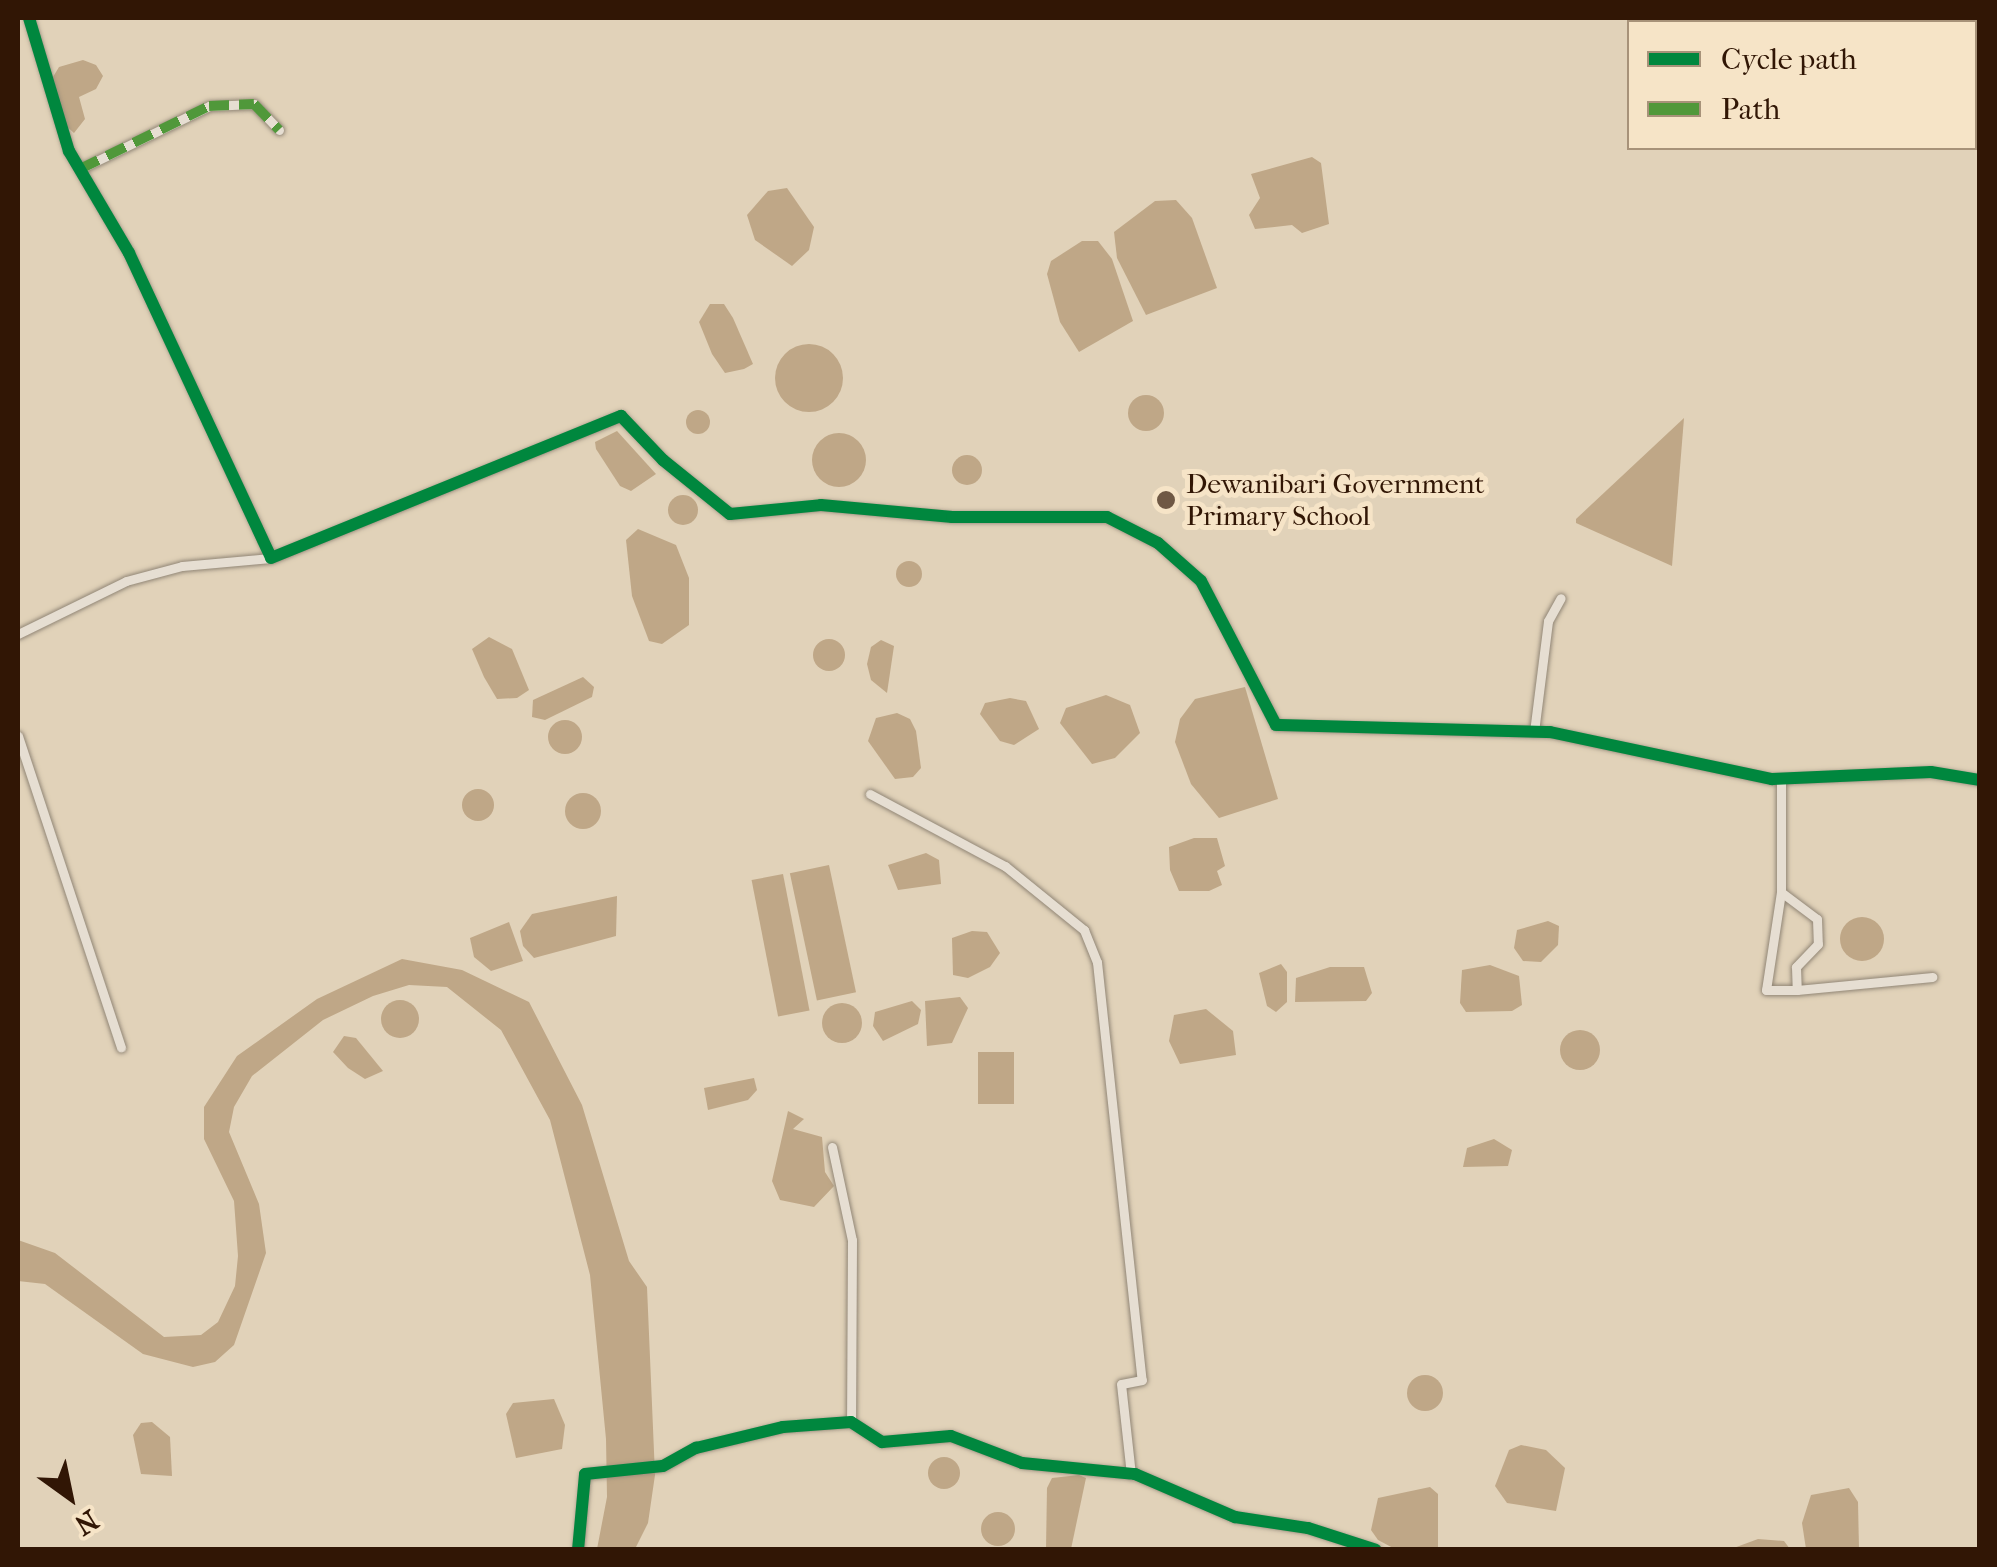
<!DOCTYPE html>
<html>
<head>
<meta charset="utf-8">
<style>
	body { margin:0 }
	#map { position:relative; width:1997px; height:1567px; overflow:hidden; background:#e1d2b9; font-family:"IM FELL French Canon",serif }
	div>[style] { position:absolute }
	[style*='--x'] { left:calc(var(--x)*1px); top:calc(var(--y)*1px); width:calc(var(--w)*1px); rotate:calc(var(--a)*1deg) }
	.water>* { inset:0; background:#bfa787; transform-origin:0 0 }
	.round { border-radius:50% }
	.roads { filter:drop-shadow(0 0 2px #918676) drop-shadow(0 0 2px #918676) }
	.street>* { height:9px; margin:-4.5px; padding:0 4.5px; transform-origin:4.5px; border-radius:4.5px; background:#e6ded2 }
	.quiet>* { height:10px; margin-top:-5px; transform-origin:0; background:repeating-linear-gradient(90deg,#50983a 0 20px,transparent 0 30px) }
	.cycleway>* { height:12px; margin:-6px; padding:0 6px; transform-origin:6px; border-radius:6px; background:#00873e }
	.dots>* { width:28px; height:28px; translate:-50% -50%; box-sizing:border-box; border:5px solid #f6e4c7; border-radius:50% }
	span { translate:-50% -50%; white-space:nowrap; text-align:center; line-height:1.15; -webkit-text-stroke:10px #f6e4c7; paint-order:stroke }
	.poi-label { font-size:28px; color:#311605 }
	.left { translate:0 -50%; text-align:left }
	.frame { position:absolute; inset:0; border:20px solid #311605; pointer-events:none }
	.legend { position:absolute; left:1627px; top:20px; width:350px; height:130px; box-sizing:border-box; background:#f6e4c7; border:2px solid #a79279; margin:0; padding:12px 18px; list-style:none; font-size:30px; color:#311605 }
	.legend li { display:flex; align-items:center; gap:20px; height:50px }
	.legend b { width:50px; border:2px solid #a79279 }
	.north { position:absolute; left:20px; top:1447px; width:100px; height:100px; -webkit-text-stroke:8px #f6e4c7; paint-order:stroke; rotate:147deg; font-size:28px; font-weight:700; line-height:40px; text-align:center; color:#311605 }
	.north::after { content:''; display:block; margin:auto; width:35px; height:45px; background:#311605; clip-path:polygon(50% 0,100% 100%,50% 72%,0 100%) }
</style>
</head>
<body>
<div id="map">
	<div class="water">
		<i style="clip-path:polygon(83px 60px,96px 65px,103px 76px,96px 89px,79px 97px,85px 119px,74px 133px,64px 124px,53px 77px,59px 67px)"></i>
		<i style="clip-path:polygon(1312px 157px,1321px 163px,1329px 224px,1302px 233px,1292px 225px,1255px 229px,1249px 215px,1260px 198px,1251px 174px)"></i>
		<i style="clip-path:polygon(787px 188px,814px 227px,809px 250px,792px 266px,755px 240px,747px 215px,768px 191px)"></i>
		<i style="clip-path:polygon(1176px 200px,1192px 218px,1217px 288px,1146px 315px,1117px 258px,1114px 232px,1155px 201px)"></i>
		<i style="clip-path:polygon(1082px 241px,1098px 241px,1112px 259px,1133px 321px,1079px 352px,1060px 322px,1047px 274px,1051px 261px)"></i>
		<i style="clip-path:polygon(710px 304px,724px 304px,733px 318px,753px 364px,744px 369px,725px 373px,712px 354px,699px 322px)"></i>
		<i class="round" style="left:775px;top:344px;width:68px;height:68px"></i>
		<i class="round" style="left:1128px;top:395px;width:36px;height:36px"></i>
		<i class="round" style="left:686px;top:410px;width:24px;height:24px"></i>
		<i style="clip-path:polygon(1684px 418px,1672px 566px,1576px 523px,1576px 519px)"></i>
		<i style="clip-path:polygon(617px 431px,656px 474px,631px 491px,620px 486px,596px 449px,595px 442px)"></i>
		<i class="round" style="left:812px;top:433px;width:54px;height:54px"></i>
		<i class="round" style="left:952px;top:455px;width:30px;height:30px"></i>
		<i class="round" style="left:668px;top:495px;width:30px;height:30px"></i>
		<i style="clip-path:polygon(638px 529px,676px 545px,689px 578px,689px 625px,662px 644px,649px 641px,632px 596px,626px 540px)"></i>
		<i class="round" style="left:896px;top:561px;width:26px;height:26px"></i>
		<i style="clip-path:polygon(489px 637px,512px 649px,529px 690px,517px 698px,497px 699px,484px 677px,472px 649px)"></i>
		<i class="round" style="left:813px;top:639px;width:32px;height:32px"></i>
		<i style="clip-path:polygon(881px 640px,894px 646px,887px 693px,871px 680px,867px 664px,871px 647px)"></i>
		<i style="clip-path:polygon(583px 677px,594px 687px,592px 697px,545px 720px,532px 717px,533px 700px)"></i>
		<i style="clip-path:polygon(1245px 687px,1278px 799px,1219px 818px,1191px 784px,1175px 742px,1180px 719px,1195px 699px)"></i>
		<i style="clip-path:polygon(1106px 695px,1130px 705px,1140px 733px,1115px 758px,1092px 764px,1060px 723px,1066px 708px)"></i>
		<i style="clip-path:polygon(1010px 698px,1026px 701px,1039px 729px,1014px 745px,1000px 741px,980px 714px,985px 703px)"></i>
		<i style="clip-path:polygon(897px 713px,910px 719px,916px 731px,921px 768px,913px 777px,895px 779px,868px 741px,876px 718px)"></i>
		<i class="round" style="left:548px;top:720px;width:34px;height:34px"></i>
		<i class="round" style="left:462px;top:789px;width:32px;height:32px"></i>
		<i class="round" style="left:565px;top:793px;width:36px;height:36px"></i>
		<i style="clip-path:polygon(1194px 838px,1217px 838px,1225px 866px,1217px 871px,1222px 885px,1209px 891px,1179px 891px,1170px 870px,1169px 847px)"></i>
		<i style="clip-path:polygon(926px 853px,939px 860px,941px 884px,898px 890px,888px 865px)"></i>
		<i style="left:829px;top:865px;width:130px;height:40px;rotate:78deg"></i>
		<i style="left:783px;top:874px;width:139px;height:32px;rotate:79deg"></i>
		<i style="clip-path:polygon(617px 896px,616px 936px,534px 958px,523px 946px,520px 931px,532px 914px)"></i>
		<i class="round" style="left:1840px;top:917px;width:44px;height:44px"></i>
		<i style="clip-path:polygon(1548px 921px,1559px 926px,1558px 945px,1541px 962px,1523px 961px,1514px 948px,1517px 930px)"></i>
		<i style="clip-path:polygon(509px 922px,523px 961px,491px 971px,474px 957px,470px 938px)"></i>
		<i style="clip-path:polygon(972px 931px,987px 932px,1000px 953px,990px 967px,968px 978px,953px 975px,952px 938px)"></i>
		<i style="clip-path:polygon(402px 959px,462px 970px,529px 1002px,582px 1105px,629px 1261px,647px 1287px,655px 1475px,648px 1523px,635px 1549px,597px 1549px,607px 1497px,606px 1439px,590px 1275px,550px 1120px,501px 1030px,447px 987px,409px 985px,373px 996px,323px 1020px,252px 1076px,234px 1107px,229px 1132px,259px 1204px,266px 1253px,234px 1345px,215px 1362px,193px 1367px,143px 1354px,45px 1284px,18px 1281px,18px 1240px,55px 1253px,164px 1337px,201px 1335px,218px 1322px,235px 1286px,238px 1256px,234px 1201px,204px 1139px,204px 1107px,237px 1056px,317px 999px)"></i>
		<i style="clip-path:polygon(1281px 964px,1287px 972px,1287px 1002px,1276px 1012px,1267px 1006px,1259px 973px)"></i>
		<i style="clip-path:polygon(1490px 965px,1519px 976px,1522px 1005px,1512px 1011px,1466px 1012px,1460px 1003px,1462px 970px)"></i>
		<i style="clip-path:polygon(1330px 967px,1364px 967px,1372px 993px,1366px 1001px,1295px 1002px,1296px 978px)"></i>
		<i style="clip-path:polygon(960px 997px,968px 1008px,952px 1043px,927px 1046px,925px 1001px)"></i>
		<i class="round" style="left:381px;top:1000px;width:38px;height:38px"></i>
		<i style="clip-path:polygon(912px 1001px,921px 1010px,918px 1024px,883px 1041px,873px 1026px,875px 1012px)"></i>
		<i class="round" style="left:822px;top:1003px;width:40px;height:40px"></i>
		<i style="clip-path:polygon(1206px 1009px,1233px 1031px,1236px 1055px,1180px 1064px,1169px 1041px,1174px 1015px)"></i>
		<i class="round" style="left:1560px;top:1030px;width:40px;height:40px"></i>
		<i style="clip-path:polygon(344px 1036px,356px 1038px,383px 1071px,365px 1079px,348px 1068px,333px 1052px)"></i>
		<i style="left:978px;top:1052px;width:36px;height:52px"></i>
		<i style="clip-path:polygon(754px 1078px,757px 1090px,748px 1100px,708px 1110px,704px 1088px)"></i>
		<i style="clip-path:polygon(788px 1111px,804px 1119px,793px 1129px,822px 1137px,825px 1172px,834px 1186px,814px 1207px,780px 1200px,772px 1181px)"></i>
		<i style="clip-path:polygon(1494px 1139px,1512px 1150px,1508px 1166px,1463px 1167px,1467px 1148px)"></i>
		<i class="round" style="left:1407px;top:1375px;width:36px;height:36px"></i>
		<i style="clip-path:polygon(554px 1399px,565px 1425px,562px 1449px,516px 1458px,506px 1414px,513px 1403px)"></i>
		<i style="clip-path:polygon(152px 1422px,170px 1437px,172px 1476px,141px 1474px,133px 1435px,141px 1423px)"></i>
		<i style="clip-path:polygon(1521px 1445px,1546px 1450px,1565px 1468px,1556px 1511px,1507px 1503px,1495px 1486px,1509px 1450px)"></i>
		<i class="round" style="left:928px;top:1457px;width:32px;height:32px"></i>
		<i style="clip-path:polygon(1079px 1475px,1086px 1478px,1071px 1549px,1046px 1549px,1047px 1488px,1052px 1478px)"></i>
		<i style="clip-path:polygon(1430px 1487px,1438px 1494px,1438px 1549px,1395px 1549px,1378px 1540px,1371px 1530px,1378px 1498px)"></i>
		<i style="clip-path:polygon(1849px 1488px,1858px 1502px,1859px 1549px,1806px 1549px,1802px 1523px,1811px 1495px)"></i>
		<i class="round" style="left:981px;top:1512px;width:34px;height:34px"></i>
		<i style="clip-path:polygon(1758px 1539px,1784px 1541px,1790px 1549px,1731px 1549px)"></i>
	</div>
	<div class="roads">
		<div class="street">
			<i style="--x:29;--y:18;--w:139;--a:73.3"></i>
			<i style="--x:69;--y:151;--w:118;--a:59.5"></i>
			<i style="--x:129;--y:253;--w:336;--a:65"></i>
			<i style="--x:271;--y:558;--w:378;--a:-22.1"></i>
			<i style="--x:621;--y:416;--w:61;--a:46.3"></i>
			<i style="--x:663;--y:460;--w:86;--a:38.9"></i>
			<i style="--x:730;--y:514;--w:91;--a:-5.6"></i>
			<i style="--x:821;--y:505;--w:132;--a:5.2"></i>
			<i style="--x:952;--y:517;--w:155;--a:0"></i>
			<i style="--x:1107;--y:517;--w:57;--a:27"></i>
			<i style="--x:1158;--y:543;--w:57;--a:41.5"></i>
			<i style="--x:1201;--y:581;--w:162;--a:62.5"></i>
			<i style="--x:1276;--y:725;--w:274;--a:1.5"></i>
			<i style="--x:1550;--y:732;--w:227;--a:12"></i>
			<i style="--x:1772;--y:779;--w:159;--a:-2.5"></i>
			<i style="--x:1931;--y:772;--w:50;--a:9.3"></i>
			<i style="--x:80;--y:169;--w:144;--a:-26"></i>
			<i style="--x:209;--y:106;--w:45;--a:-2.5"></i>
			<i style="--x:254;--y:104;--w:36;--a:46"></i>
			<i style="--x:18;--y:634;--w:120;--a:-26.1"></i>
			<i style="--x:126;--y:581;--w:58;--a:-15"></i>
			<i style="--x:182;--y:566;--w:89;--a:-5.1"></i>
			<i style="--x:1534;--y:732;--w:112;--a:-82.8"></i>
			<i style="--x:1548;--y:621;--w:26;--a:-61"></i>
			<i style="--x:18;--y:736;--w:328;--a:71.7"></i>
			<i style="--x:1781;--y:779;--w:113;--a:90"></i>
			<i style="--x:1781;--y:892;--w:45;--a:36.9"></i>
			<i style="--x:1817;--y:919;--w:25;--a:88"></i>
			<i style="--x:1818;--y:944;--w:32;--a:134"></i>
			<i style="--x:1796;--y:967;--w:23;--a:88"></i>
			<i style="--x:1797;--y:990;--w:136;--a:-5.5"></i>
			<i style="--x:870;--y:794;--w:153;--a:28.1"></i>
			<i style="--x:1005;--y:866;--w:102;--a:39"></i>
			<i style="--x:1084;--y:930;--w:35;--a:68"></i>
			<i style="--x:1097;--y:962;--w:420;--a:83.9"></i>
			<i style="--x:1142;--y:1380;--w:21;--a:169"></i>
			<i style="--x:1121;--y:1384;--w:91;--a:83.7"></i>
			<i style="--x:1781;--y:892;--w:99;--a:98.7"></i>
			<i style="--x:1766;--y:990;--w:31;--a:0"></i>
			<i style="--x:832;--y:1147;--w:95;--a:77.9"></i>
			<i style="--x:852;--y:1240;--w:182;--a:90.3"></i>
			<i style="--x:578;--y:1550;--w:76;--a:-84.7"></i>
			<i style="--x:585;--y:1474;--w:78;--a:-5.9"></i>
			<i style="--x:663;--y:1466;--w:38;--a:-29"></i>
			<i style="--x:696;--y:1448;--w:89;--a:-13.6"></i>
			<i style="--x:783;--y:1427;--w:68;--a:-4.2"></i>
			<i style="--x:851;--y:1422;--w:37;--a:33"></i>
			<i style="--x:882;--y:1442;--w:69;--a:-5"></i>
			<i style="--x:951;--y:1436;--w:76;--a:20.8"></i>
			<i style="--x:1022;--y:1463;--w:114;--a:5.6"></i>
			<i style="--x:1135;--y:1474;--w:109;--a:23.3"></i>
			<i style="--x:1235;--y:1517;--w:74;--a:8.6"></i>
			<i style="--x:1308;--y:1528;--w:71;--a:17.9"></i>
		</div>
	</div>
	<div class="quiet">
		<i style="--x:80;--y:169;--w:144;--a:-26"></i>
		<i style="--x:209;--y:106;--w:45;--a:-2.5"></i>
		<i style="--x:254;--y:104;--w:36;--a:46"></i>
	</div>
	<div class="cycleway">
		<i style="--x:29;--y:18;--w:139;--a:73.3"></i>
		<i style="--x:69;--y:151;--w:118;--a:59.5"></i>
		<i style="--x:129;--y:253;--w:336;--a:65"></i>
		<i style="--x:271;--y:558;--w:378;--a:-22.1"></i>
		<i style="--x:621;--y:416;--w:61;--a:46.3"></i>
		<i style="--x:663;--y:460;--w:86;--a:38.9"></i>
		<i style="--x:730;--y:514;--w:91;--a:-5.6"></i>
		<i style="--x:821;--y:505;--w:132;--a:5.2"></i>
		<i style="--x:952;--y:517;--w:155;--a:0"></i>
		<i style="--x:1107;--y:517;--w:57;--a:27"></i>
		<i style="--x:1158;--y:543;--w:57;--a:41.5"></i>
		<i style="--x:1201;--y:581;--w:162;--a:62.5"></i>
		<i style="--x:1276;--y:725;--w:274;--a:1.5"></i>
		<i style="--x:1550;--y:732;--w:227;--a:12"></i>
		<i style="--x:1772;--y:779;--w:159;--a:-2.5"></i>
		<i style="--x:1931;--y:772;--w:50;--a:9.3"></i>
		<i style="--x:578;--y:1550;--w:76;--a:-84.7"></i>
		<i style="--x:585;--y:1474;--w:78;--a:-5.9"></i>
		<i style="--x:663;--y:1466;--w:38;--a:-29"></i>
		<i style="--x:696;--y:1448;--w:89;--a:-13.6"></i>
		<i style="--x:783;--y:1427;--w:68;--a:-4.2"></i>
		<i style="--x:851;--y:1422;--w:37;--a:33"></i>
		<i style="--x:882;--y:1442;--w:69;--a:-5"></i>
		<i style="--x:951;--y:1436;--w:76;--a:20.8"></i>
		<i style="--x:1022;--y:1463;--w:114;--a:5.6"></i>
		<i style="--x:1135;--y:1474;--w:109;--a:23.3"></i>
		<i style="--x:1235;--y:1517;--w:74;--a:8.6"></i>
		<i style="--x:1308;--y:1528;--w:71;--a:17.9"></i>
	</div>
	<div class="dots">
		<i style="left:1166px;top:500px;background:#6f5844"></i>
	</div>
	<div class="poi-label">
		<span class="left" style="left:1186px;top:500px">Dewanibari Government<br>Primary School</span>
	</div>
	<div class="frame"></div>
	<ul class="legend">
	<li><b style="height:12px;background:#00873e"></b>Cycle path</li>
	<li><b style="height:12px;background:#50983a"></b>Path</li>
	</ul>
	<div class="north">N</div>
</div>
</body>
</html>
